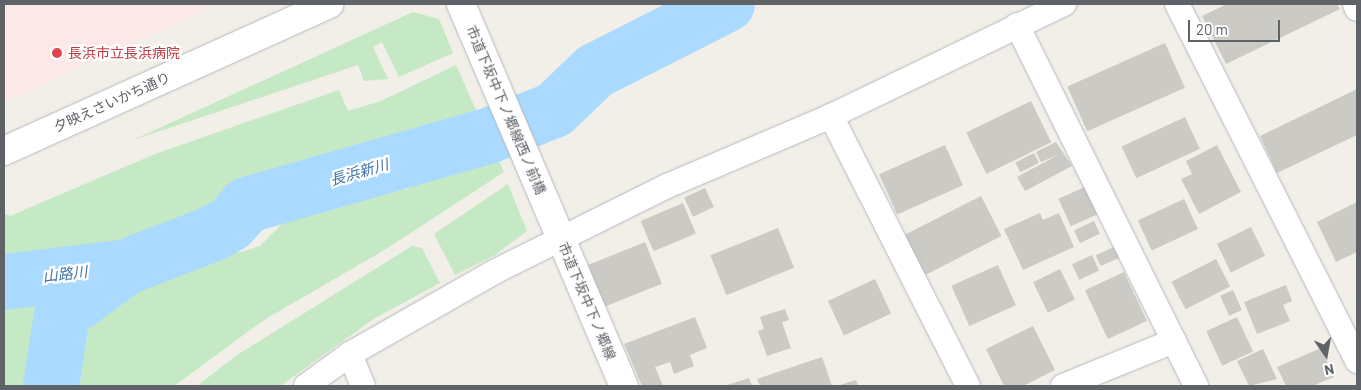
<!DOCTYPE html>
<html>
<head>
<meta charset="utf-8">
<style>
	body { margin:0 }
	#map { position:relative; width:1361px; height:390px; overflow:hidden; background:#f1efe8; font-family:Barlow,"Noto Sans JP",sans-serif }
	div>[style] { position:absolute }
	[style*='--x'] { left:calc(var(--x)*1px); top:calc(var(--y)*1px); width:calc(var(--w)*1px); rotate:calc(var(--a)*1deg) }
	.medical>* { inset:0; background:#fce8e6 }
	.green>* { inset:0; background:#c5e8c5 }
	.river>* { height:56px; margin:-28px; padding:0 28px; transform-origin:28px; border-radius:28px; background:#aadaff }
	.building>* { inset:0; background:#cccac5; transform-origin:0 0 }
	.roads { filter:drop-shadow(0 0 1px #b5b8bc) drop-shadow(0 0 1px #b5b8bc) }
	.minor>* { height:24px; margin:-12px; padding:0 12px; transform-origin:12px; border-radius:12px; background:#fff }
	.tertiary>* { height:28px; margin:-14px; padding:0 14px; transform-origin:14px; border-radius:14px; background:#fff }
	.dots>* { width:14px; height:14px; translate:-50% -50%; box-sizing:border-box; border:2px solid #fff; border-radius:50% }
	span { translate:-50% -50%; white-space:nowrap; text-align:center; line-height:1.15; -webkit-text-stroke:4.5px #fff; paint-order:stroke }
	.health-label { font-size:14px; color:#be3a42 }
	.left { translate:0 -50%; text-align:left }
	.street-label { font-size:14px; color:#5f6368 }
	.water-label { font-size:15px; color:#4174aa; font-style:italic }
	.frame { position:absolute; inset:0; border:5px solid #5f6368; pointer-events:none }
	.north { position:absolute; left:1301px; top:330px; width:50px; height:50px; -webkit-text-stroke:4px #fff; paint-order:stroke; rotate:168deg; font-size:14px; font-weight:700; line-height:20px; text-align:center; color:#5f6368 }
	.north::after { content:''; display:block; margin:auto; width:18px; height:22px; background:#5f6368; clip-path:polygon(50% 0,100% 100%,50% 72%,0 100%) }
	.scale { position:absolute; left:1188px; top:20px; width:92px; height:22px; box-sizing:border-box; border:2px solid #5f6368; border-top:0; padding-left:6px; font-size:15px; line-height:18px; white-space:nowrap; color:#5f6368; -webkit-text-stroke:4px #fff; paint-order:stroke }
</style>
</head>
<body>
<div id="map">
	<div class="medical">
		<i style="clip-path:polygon(4px 4px,218px 4px,4px 102px)"></i>
	</div>
	<div class="green">
		<i style="clip-path:polygon(413px 12px,439px 19px,453px 53px,399px 77px,382px 42px,373px 47px,388px 79px,364px 81px,358px 65px,133px 140px)"></i>
		<i style="clip-path:polygon(456px 65px,483px 126px,373px 153px,282px 189px,268px 184px,245px 190px,203px 222px,131px 256px,4px 270px,4px 213px,10px 216px,155px 154px,339px 90px,348px 111px,381px 101px)"></i>
		<i style="clip-path:polygon(492px 145px,504px 172px,386px 249px,264px 320px,174px 386px,61px 386px,67px 374px,65px 318px,111px 281px,143px 274px,186px 254px,242px 252px,260px 246px,282px 224px,294px 202px,314px 192px,376px 173px,391px 189px,405px 190px)"></i>
		<i style="clip-path:polygon(508px 184px,527px 231px,495px 255px,455px 275px,434px 234px)"></i>
		<i style="clip-path:polygon(412px 246px,422px 248px,440px 283px,375px 318px,280px 386px,197px 386px,237px 355px)"></i>
		<i style="clip-path:polygon(98px 272px,101px 279px,78px 290px,56px 315px,53px 366px,47px 386px,4px 386px,4px 290px,33px 282px,47px 286px)"></i>
	</div>
	<div class="river">
		<i style="--x:4;--y:282;--w:119;--a:-6.8"></i>
		<i style="--x:51;--y:386;--w:73;--a:-81.3"></i>
		<i style="--x:62;--y:314;--w:79;--a:-36.3"></i>
		<i style="--x:126;--y:267;--w:94;--a:-21.1"></i>
		<i style="--x:214;--y:233;--w:18;--a:-29"></i>
		<i style="--x:230;--y:224;--w:25;--a:-48"></i>
		<i style="--x:247;--y:205;--w:251;--a:-16"></i>
		<i style="--x:488;--y:136;--w:71;--a:-21.5"></i>
		<i style="--x:554;--y:110;--w:57;--a:-43.6"></i>
		<i style="--x:595;--y:71;--w:148;--a:-26.9"></i>
	</div>
	<div class="building">
		<i style="clip-path:polygon(1227px 4px,1337px 4px,1340px 9px,1226px 64px,1202px 16px)"></i>
		<i style="left:1165px;top:43px;width:49px;height:107px;rotate:66deg"></i>
		<i style="clip-path:polygon(1357px 89px,1357px 135px,1277px 173px,1260px 136px)"></i>
		<i style="left:1031px;top:101px;width:46px;height:72px;rotate:64deg"></i>
		<i style="left:1185px;top:117px;width:35px;height:70px;rotate:65deg"></i>
		<i style="clip-path:polygon(1056px 142px,1072px 166px,1025px 191px,1017px 177px,1058px 155px,1041px 162px,1036px 152px)"></i>
		<i style="left:945px;top:145px;width:44px;height:72px;rotate:66deg"></i>
		<i style="clip-path:polygon(1217px 145px,1241px 192px,1199px 214px,1181px 179px,1192px 174px,1186px 161px)"></i>
		<i style="left:1034px;top:153px;width:11px;height:21px;rotate:63deg"></i>
		<i style="left:1085px;top:187px;width:30px;height:29px;rotate:66deg"></i>
		<i style="left:705px;top:188px;width:21px;height:23px;rotate:65deg"></i>
		<i style="left:981px;top:196px;width:45px;height:86px;rotate:63deg"></i>
		<i style="left:1184px;top:199px;width:33px;height:51px;rotate:65deg"></i>
		<i style="clip-path:polygon(1357px 202px,1357px 252px,1336px 262px,1317px 222px)"></i>
		<i style="left:683px;top:203px;width:33px;height:46px;rotate:67deg"></i>
		<i style="clip-path:polygon(1040px 213px,1043px 220px,1059px 213px,1074px 247px,1023px 270px,1004px 229px)"></i>
		<i style="left:1094px;top:221px;width:14px;height:22px;rotate:65deg"></i>
		<i style="left:1251px;top:227px;width:32px;height:38px;rotate:64deg"></i>
		<i style="left:778px;top:228px;width:43px;height:73px;rotate:68deg"></i>
		<i style="left:645px;top:242px;width:45px;height:65px;rotate:68deg"></i>
		<i style="left:1114px;top:247px;width:12px;height:20px;rotate:66deg"></i>
		<i style="left:1092px;top:255px;width:17px;height:22px;rotate:65deg"></i>
		<i style="left:1216px;top:259px;width:31px;height:50px;rotate:63deg"></i>
		<i style="left:998px;top:265px;width:44px;height:51px;rotate:66deg"></i>
		<i style="left:1060px;top:269px;width:34px;height:30px;rotate:64deg"></i>
		<i style="left:1124px;top:272px;width:54px;height:43px;rotate:65deg"></i>
		<i style="left:875px;top:279px;width:38px;height:52px;rotate:65deg"></i>
		<i style="clip-path:polygon(1286px 285px,1292px 301px,1283px 305px,1290px 321px,1257px 334px,1244px 302px)"></i>
		<i style="left:1233px;top:290px;width:22px;height:14px;rotate:66deg"></i>
		<i style="clip-path:polygon(785px 309px,789px 320px,782px 322px,791px 348px,767px 356px,758px 331px,764px 329px,760px 317px)"></i>
		<i style="clip-path:polygon(695px 317px,707px 348px,690px 355px,694px 366px,674px 374px,670px 362px,655px 367px,663px 386px,642px 386px,624px 344px)"></i>
		<i style="left:1237px;top:317px;width:38px;height:34px;rotate:65deg"></i>
		<i style="clip-path:polygon(1033px 326px,1055px 370px,1023px 386px,1004px 386px,986px 349px)"></i>
		<i style="clip-path:polygon(1321px 348px,1334px 377px,1312px 386px,1286px 386px,1277px 367px)"></i>
		<i style="clip-path:polygon(1263px 349px,1277px 379px,1249px 386px,1237px 361px)"></i>
		<i style="clip-path:polygon(822px 357px,832px 386px,760px 386px,757px 379px)"></i>
		<i style="clip-path:polygon(749px 378px,752px 386px,724px 386px)"></i>
		<i style="clip-path:polygon(856px 380px,858px 386px,837px 386px)"></i>
	</div>
	<div class="roads">
		<div class="minor">
			<i style="--x:1177;--y:4;--w:400;--a:63.2"></i>
			<i style="--x:1355;--y:4;--w:5;--a:68"></i>
			<i style="--x:1017;--y:25;--w:403;--a:63.6"></i>
			<i style="--x:831;--y:116;--w:303;--a:63.1"></i>
			<i style="--x:350;--y:354;--w:35;--a:68"></i>
			<i style="--x:306;--y:386;--w:54;--a:-36"></i>
			<i style="--x:350;--y:354;--w:168;--a:-29.6"></i>
			<i style="--x:496;--y:271;--w:191;--a:-26.4"></i>
			<i style="--x:667;--y:186;--w:178;--a:-23.1"></i>
			<i style="--x:831;--y:116;--w:259;--a:-25.7"></i>
			<i style="--x:1063;--y:386;--w:120;--a:-22.1"></i>
		</div>
		<div class="tertiary">
			<i style="--x:461;--y:4;--w:415;--a:66.9"></i>
			<i style="--x:4;--y:151;--w:357;--a:-24.3"></i>
		</div>
	</div>
	<div class="dots">
		<i style="left:57px;top:53px;background:#e0444e"></i>
	</div>
	<div class="health-label">
		<span class="left" style="left:68px;top:53px">長浜市立長浜病院</span>
	</div>
	<div class="street-label">
		<span style="left:112px;top:102px;rotate:-24deg">夕映えさいかち通り</span>
		<span style="left:506px;top:110px;rotate:67deg">市道下坂中下ノ郷線西ノ前橋</span>
		<span style="left:587px;top:301px;rotate:67deg">市道下坂中下ノ郷線</span>
	</div>
	<div class="water-label">
		<span style="left:359px;top:172px;rotate:-16deg">長浜新川</span>
		<span style="left:65px;top:274px;rotate:-7deg">山路川</span>
	</div>
	<div class="frame"></div>
	<div class="north">N</div>
	<div class="scale">20 m</div>
</div>
</body>
</html>
